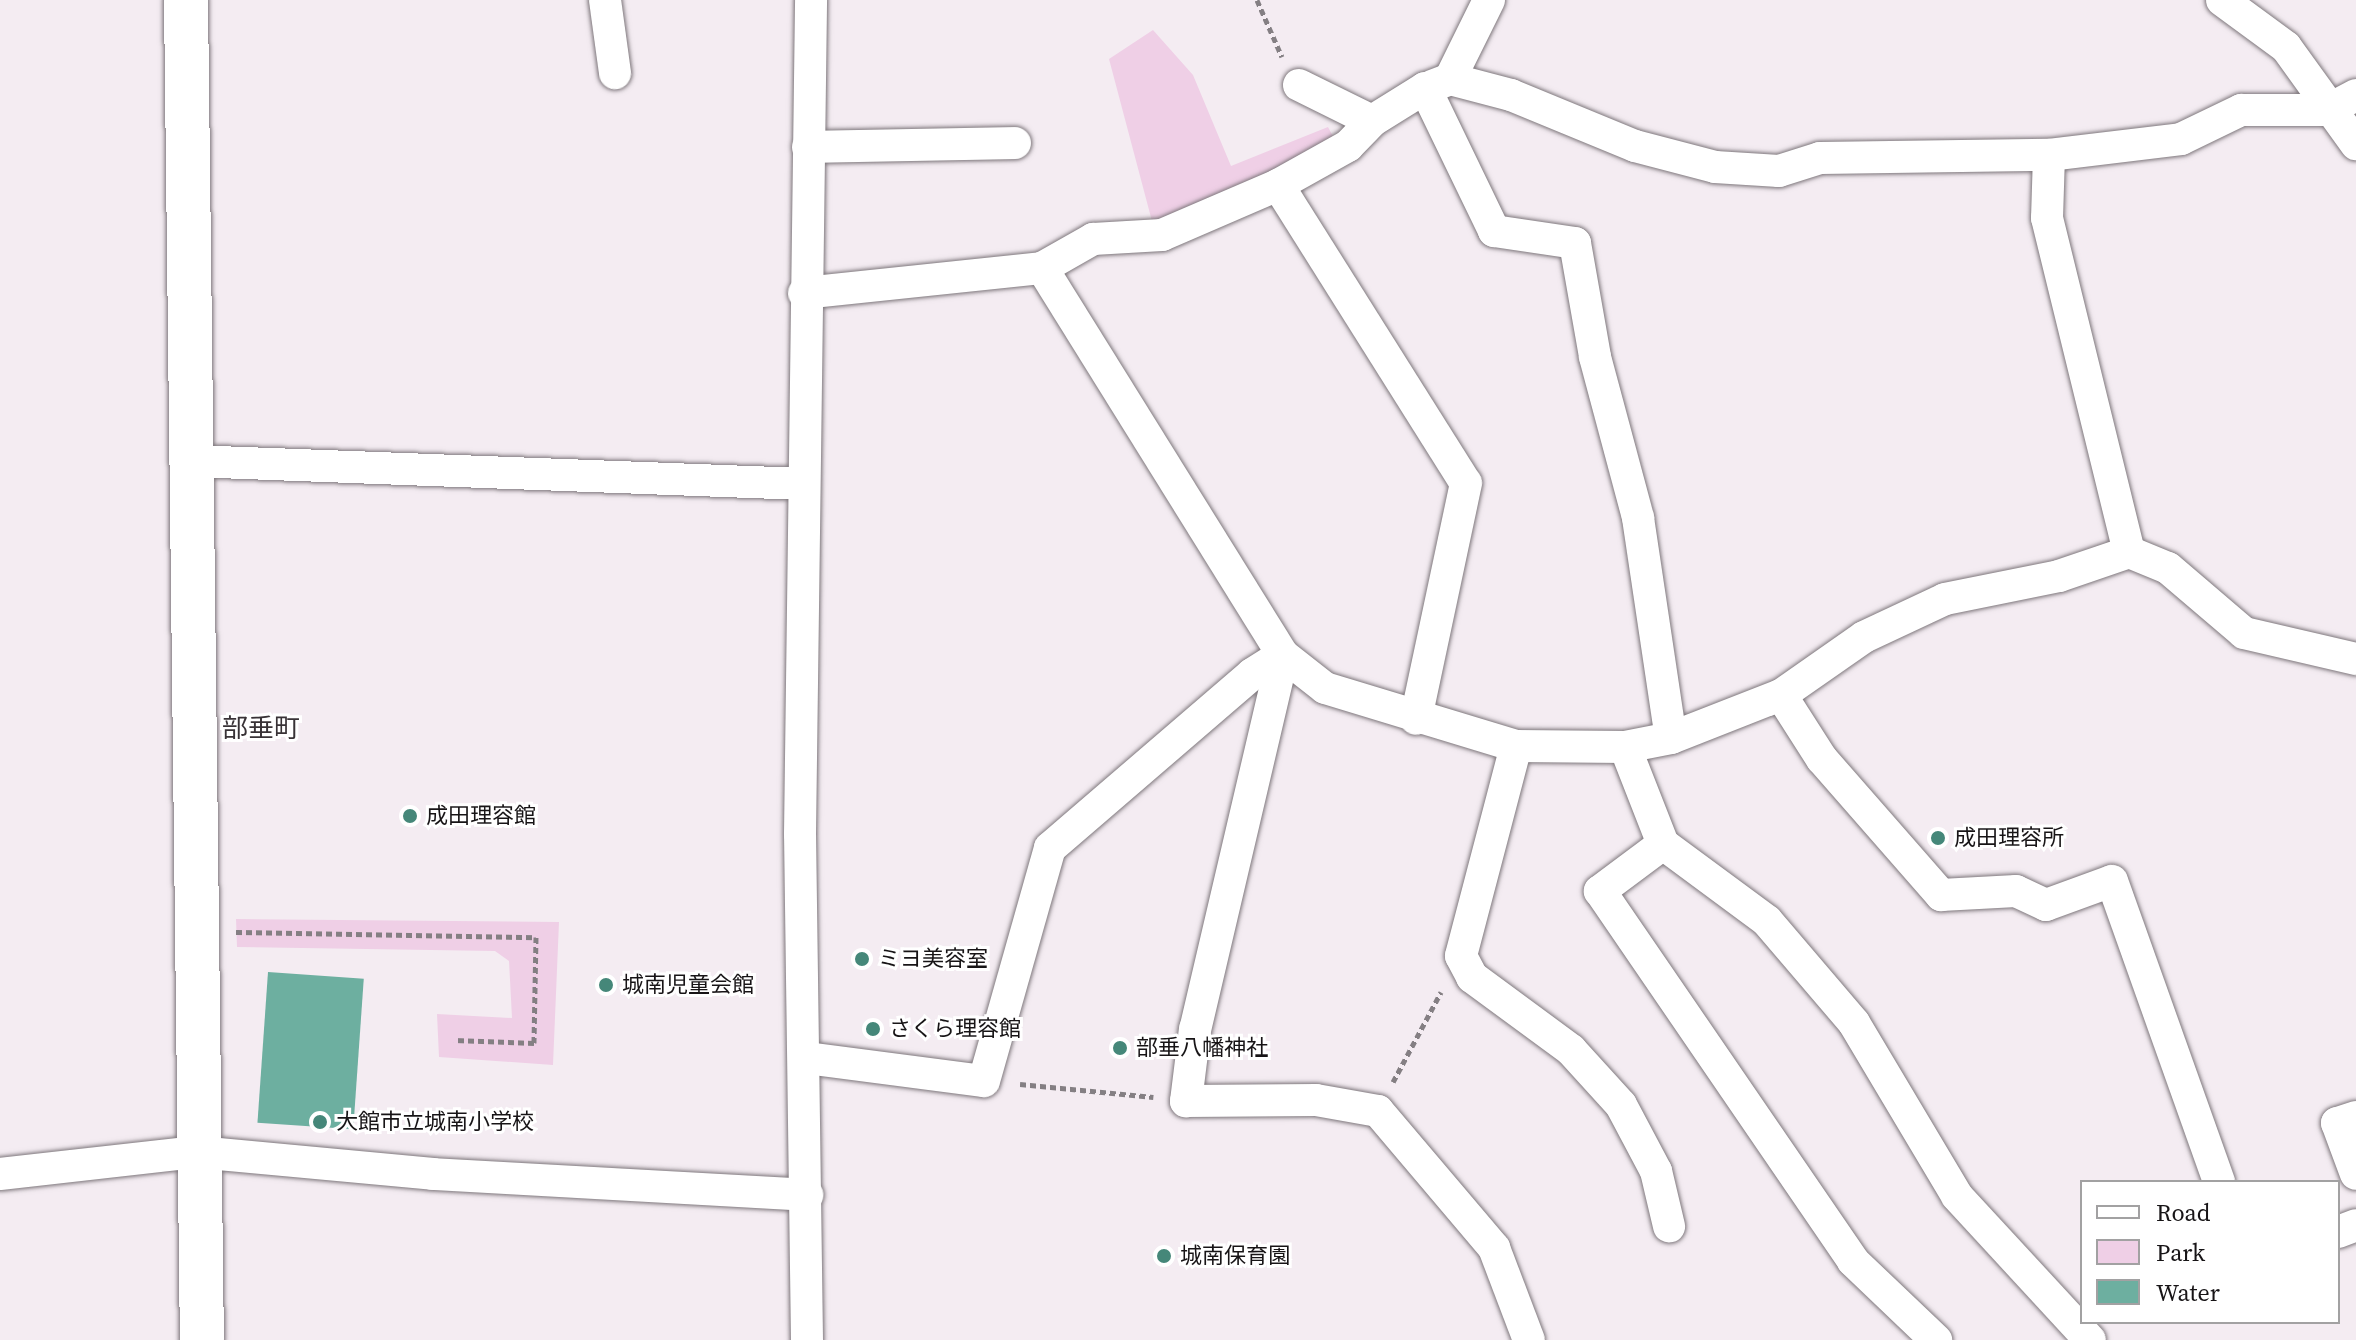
<!DOCTYPE html>
<html>
<head>
<meta charset="utf-8">
<style>
	body { margin:0 }
	#map { position:relative; width:2356px; height:1340px; overflow:hidden; background:#f4ecf2; font-family:"Source Serif 4","Noto Sans JP",serif }
	div>[style] { position:absolute }
	[style*='--x'] { left:calc(var(--x)*1px); top:calc(var(--y)*1px); width:calc(var(--w)*1px); rotate:calc(var(--a)*1deg) }
	.green>* { inset:0; background:#efcfe6 }
	.water>* { inset:0; background:#6dafa0; transform-origin:0 0 }
	.path>* { height:5px; margin-top:-2.5px; transform-origin:0; background:repeating-linear-gradient(90deg,#847f83 0 6px,transparent 0 10px) }
	.roads { filter:drop-shadow(0 0 2px #7e777c) drop-shadow(0 0 2px #7e777c) }
	.street>* { height:32px; margin:-16px; padding:0 16px; transform-origin:16px; border-radius:16px; background:#fff }
	.secondary>* { height:44px; margin:-22px; padding:0 22px; transform-origin:22px; border-radius:22px; background:#fff }
	.dots>* { width:22px; height:22px; translate:-50% -50%; box-sizing:border-box; border:4px solid #fff; border-radius:50% }
	span { translate:-50% -50%; white-space:nowrap; text-align:center; line-height:1.15; -webkit-text-stroke:6px #fff; paint-order:stroke }
	.poi-label { font-size:22px; color:#171416 }
	.left { translate:0 -50%; text-align:left }
	.quarter-label { font-size:26px; color:#383236 }
	.legend { position:absolute; left:2080px; top:1180px; width:260px; height:144px; box-sizing:border-box; background:#fff; border:2px solid #a2a1a2; margin:0; padding:10px 14px; list-style:none; font-size:24px; color:#171416 }
	.legend li { display:flex; align-items:center; gap:16px; height:40px }
	.legend b { width:40px; border:2px solid #a2a1a2 }
</style>
</head>
<body>
<div id="map">
	<div class="green">
		<i style="clip-path:polygon(1153px 30px,1193px 75px,1231px 166px,1328px 127px,1337px 144px,1153px 225px,1109px 59px)"></i>
		<i style="clip-path:polygon(236px 919px,559px 922px,553px 1065px,439px 1057px,437px 1014px,512px 1018px,509px 961px,495px 951px,237px 947px)"></i>
	</div>
	<div class="water">
		<i style="left:268px;top:972px;width:96px;height:151px;rotate:4deg"></i>
	</div>
	<div class="path">
		<i style="--x:1257;--y:0;--w:62;--a:66.3"></i>
		<i style="--x:236;--y:932;--w:300;--a:1"></i>
		<i style="--x:536;--y:937;--w:106;--a:91.1"></i>
		<i style="--x:534;--y:1043;--w:80;--a:-177.9"></i>
		<i style="--x:1393;--y:1082;--w:102;--a:-61.9"></i>
		<i style="--x:1020;--y:1084;--w:134;--a:5.6"></i>
	</div>
	<div class="roads">
		<div class="street">
			<i style="--x:605;--y:0;--w:74;--a:82.2"></i>
			<i style="--x:2222;--y:0;--w:79;--a:36.3"></i>
			<i style="--x:2286;--y:47;--w:120;--a:54.2"></i>
			<i style="--x:1450;--y:79;--w:63;--a:14.7"></i>
			<i style="--x:1511;--y:95;--w:134;--a:22.4"></i>
			<i style="--x:1635;--y:146;--w:83;--a:14.7"></i>
			<i style="--x:1715;--y:167;--w:64;--a:3.6"></i>
			<i style="--x:1779;--y:171;--w:43;--a:-17.6"></i>
			<i style="--x:1820;--y:158;--w:229;--a:-0.8"></i>
			<i style="--x:2049;--y:155;--w:133;--a:-6.9"></i>
			<i style="--x:2181;--y:139;--w:67;--a:-25.8"></i>
			<i style="--x:2241;--y:110;--w:87;--a:0"></i>
			<i style="--x:2328;--y:110;--w:32;--a:-28"></i>
			<i style="--x:1299;--y:85;--w:81;--a:26.3"></i>
			<i style="--x:1372;--y:121;--w:62;--a:-31.9"></i>
			<i style="--x:1425;--y:88;--w:159;--a:64.2"></i>
			<i style="--x:1494;--y:231;--w:82;--a:8.4"></i>
			<i style="--x:1575;--y:243;--w:116;--a:80"></i>
			<i style="--x:1595;--y:357;--w:167;--a:75"></i>
			<i style="--x:1638;--y:518;--w:222;--a:81.5"></i>
			<i style="--x:1432;--y:86;--w:19;--a:-21"></i>
			<i style="--x:1450;--y:79;--w:88;--a:-63.7"></i>
			<i style="--x:808;--y:147;--w:207;--a:-1.1"></i>
			<i style="--x:2049;--y:155;--w:63;--a:91.8"></i>
			<i style="--x:2047;--y:218;--w:344;--a:76.2"></i>
			<i style="--x:1278;--y:185;--w:80;--a:-29.1"></i>
			<i style="--x:1348;--y:146;--w:35;--a:-46"></i>
			<i style="--x:1042;--y:268;--w:59;--a:-29.6"></i>
			<i style="--x:1093;--y:239;--w:69;--a:-3.3"></i>
			<i style="--x:1162;--y:235;--w:126;--a:-23.3"></i>
			<i style="--x:1278;--y:185;--w:352;--a:57.8"></i>
			<i style="--x:1466;--y:483;--w:241;--a:102"></i>
			<i style="--x:804;--y:293;--w:239;--a:-6"></i>
			<i style="--x:1042;--y:268;--w:456;--a:58.1"></i>
			<i style="--x:1283;--y:655;--w:53;--a:38.2"></i>
			<i style="--x:1325;--y:688;--w:200;--a:16.9"></i>
			<i style="--x:1516;--y:746;--w:109;--a:0.5"></i>
			<i style="--x:1625;--y:747;--w:47;--a:-11.1"></i>
			<i style="--x:1671;--y:738;--w:118;--a:-21.4"></i>
			<i style="--x:1781;--y:695;--w:101;--a:-34.9"></i>
			<i style="--x:1864;--y:637;--w:89;--a:-25.1"></i>
			<i style="--x:1945;--y:599;--w:116;--a:-11.4"></i>
			<i style="--x:2059;--y:576;--w:74;--a:-18.9"></i>
			<i style="--x:2129;--y:552;--w:42;--a:22.3"></i>
			<i style="--x:2168;--y:568;--w:100;--a:40.5"></i>
			<i style="--x:2244;--y:633;--w:115;--a:13.1"></i>
			<i style="--x:191;--y:461;--w:612;--a:2.15"></i>
			<i style="--x:1283;--y:655;--w:384;--a:103.2"></i>
			<i style="--x:1195;--y:1029;--w:73;--a:97.1"></i>
			<i style="--x:1186;--y:1101;--w:130;--a:-0.4"></i>
			<i style="--x:1316;--y:1100;--w:63;--a:10.1"></i>
			<i style="--x:1378;--y:1111;--w:180;--a:49.7"></i>
			<i style="--x:1494;--y:1248;--w:98;--a:69.2"></i>
			<i style="--x:1781;--y:695;--w:76;--a:57.4"></i>
			<i style="--x:1822;--y:759;--w:181;--a:48.8"></i>
			<i style="--x:1941;--y:895;--w:75;--a:-3.1"></i>
			<i style="--x:2016;--y:891;--w:33;--a:25"></i>
			<i style="--x:2046;--y:905;--w:70;--a:-20"></i>
			<i style="--x:2112;--y:881;--w:319;--a:70.4"></i>
			<i style="--x:1516;--y:746;--w:217;--a:104.7"></i>
			<i style="--x:1461;--y:956;--w:24;--a:62"></i>
			<i style="--x:1472;--y:977;--w:123;--a:36.4"></i>
			<i style="--x:1571;--y:1050;--w:74;--a:47.7"></i>
			<i style="--x:1621;--y:1105;--w:75;--a:62.1"></i>
			<i style="--x:1656;--y:1171;--w:57;--a:76.7"></i>
			<i style="--x:1625;--y:747;--w:104;--a:68.6"></i>
			<i style="--x:1663;--y:844;--w:79;--a:143.3"></i>
			<i style="--x:1600;--y:891;--w:448;--a:55.6"></i>
			<i style="--x:1853;--y:1261;--w:115;--a:43.6"></i>
			<i style="--x:1663;--y:844;--w:129;--a:36.5"></i>
			<i style="--x:1767;--y:921;--w:134;--a:49.5"></i>
			<i style="--x:1854;--y:1023;--w:201;--a:59.2"></i>
			<i style="--x:1957;--y:1196;--w:196;--a:47.3"></i>
			<i style="--x:806;--y:1058;--w:179;--a:7.4"></i>
			<i style="--x:984;--y:1081;--w:242;--a:-74.2"></i>
			<i style="--x:1050;--y:848;--w:267;--a:-40.7"></i>
			<i style="--x:1252;--y:674;--w:36;--a:-32"></i>
			<i style="--x:2356;--y:1117;--w:20;--a:162"></i>
			<i style="--x:2337;--y:1123;--w:54;--a:69.6"></i>
			<i style="--x:0;--y:1174;--w:198;--a:-6.4"></i>
			<i style="--x:197;--y:1152;--w:237;--a:5.3"></i>
			<i style="--x:433;--y:1174;--w:375;--a:3.2"></i>
			<i style="--x:2338;--y:1232;--w:19;--a:-21"></i>
			<i style="--x:807;--y:1340;--w:506;--a:-90.79"></i>
			<i style="--x:800;--y:834;--w:834;--a:-89.24"></i>
		</div>
		<div class="secondary">
			<i style="--x:186;--y:0;--w:1340;--a:89.32"></i>
		</div>
	</div>
	<div class="dots">
		<i style="left:410px;top:816px;background:#458779"></i>
		<i style="left:1938px;top:838px;background:#458779"></i>
		<i style="left:862px;top:959px;background:#458779"></i>
		<i style="left:606px;top:985px;background:#458779"></i>
		<i style="left:873px;top:1029px;background:#458779"></i>
		<i style="left:1120px;top:1048px;background:#458779"></i>
		<i style="left:320px;top:1122px;background:#458779"></i>
		<i style="left:1164px;top:1256px;background:#458779"></i>
	</div>
	<div class="poi-label">
		<span class="left" style="left:426px;top:816px">成田理容館</span>
		<span class="left" style="left:1954px;top:838px">成田理容所</span>
		<span class="left" style="left:878px;top:959px">ミヨ美容室</span>
		<span class="left" style="left:622px;top:985px">城南児童会館</span>
		<span class="left" style="left:889px;top:1029px">さくら理容館</span>
		<span class="left" style="left:1136px;top:1048px">部垂八幡神社</span>
		<span class="left" style="left:336px;top:1122px">大館市立城南小学校</span>
		<span class="left" style="left:1180px;top:1256px">城南保育園</span>
	</div>
	<div class="quarter-label">
		<span style="left:261px;top:729px">部垂町</span>
	</div>
	<ul class="legend">
	<li><b style="height:10px;background:#fff"></b>Road</li>
	<li><b style="height:22px;background:#efcfe6"></b>Park</li>
	<li><b style="height:22px;background:#6dafa0"></b>Water</li>
	</ul>
</div>
</body>
</html>
